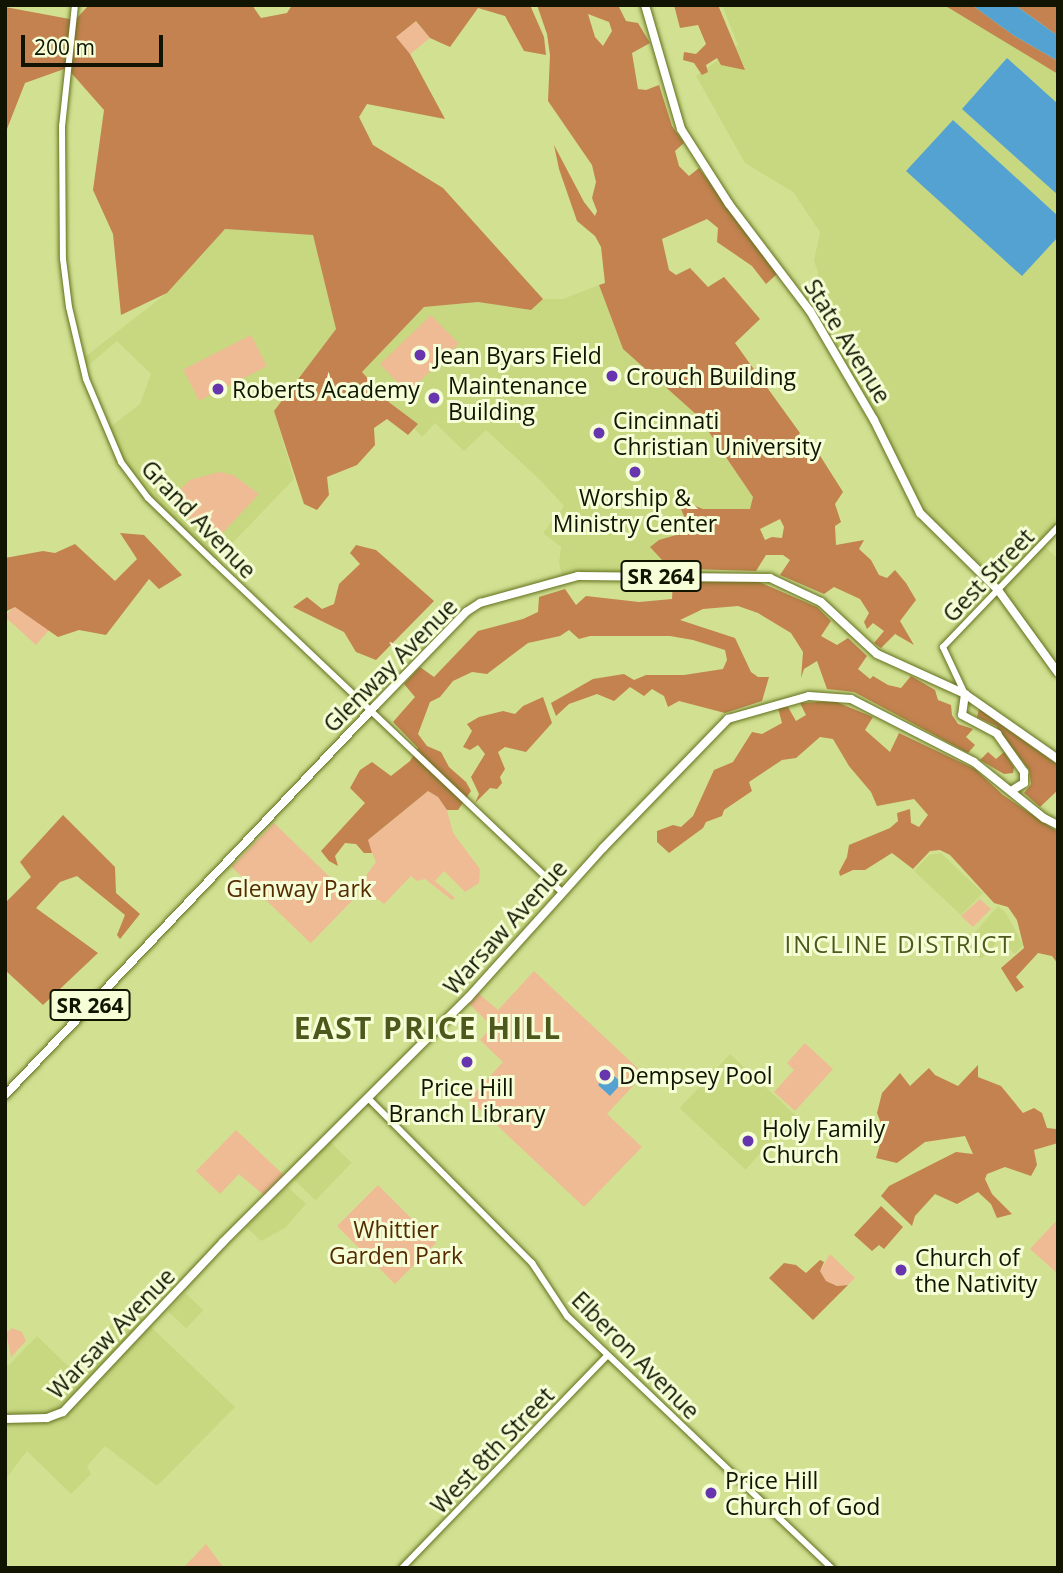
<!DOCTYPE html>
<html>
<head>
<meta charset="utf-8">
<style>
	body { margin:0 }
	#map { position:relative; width:1063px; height:1573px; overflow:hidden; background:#d1e191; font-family:"Open Sans",sans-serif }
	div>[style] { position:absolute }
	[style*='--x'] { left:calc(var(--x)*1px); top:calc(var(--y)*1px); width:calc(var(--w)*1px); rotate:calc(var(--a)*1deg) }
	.built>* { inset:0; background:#c7d880; transform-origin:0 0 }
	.green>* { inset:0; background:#efbb94; transform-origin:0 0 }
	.forest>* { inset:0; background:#c3824f }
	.water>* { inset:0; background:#54a2d2 }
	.roads { filter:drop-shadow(0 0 2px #63701e) drop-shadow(0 0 2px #63701e) }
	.minor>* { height:6px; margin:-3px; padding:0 3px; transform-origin:3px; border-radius:3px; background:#fff }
	.major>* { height:8px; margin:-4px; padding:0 4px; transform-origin:4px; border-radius:4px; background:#fff }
	.dots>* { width:19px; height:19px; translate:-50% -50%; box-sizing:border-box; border:4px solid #f5fed6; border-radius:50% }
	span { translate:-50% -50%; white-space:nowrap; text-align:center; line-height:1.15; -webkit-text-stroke:6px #f5fed6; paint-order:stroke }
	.shield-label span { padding:2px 5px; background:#f5fed6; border:2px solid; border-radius:5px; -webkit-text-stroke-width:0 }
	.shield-label { font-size:21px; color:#101400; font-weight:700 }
	.street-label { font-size:23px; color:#101400 }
	.poi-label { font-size:23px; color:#101400 }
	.left { translate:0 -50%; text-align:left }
	.park-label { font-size:23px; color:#562b01 }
	.neighbourhood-label { font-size:24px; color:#4e581c; letter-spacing:2px }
	.district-label { font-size:30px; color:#4e581c; font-weight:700; letter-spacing:2px }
	.frame { position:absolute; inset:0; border:7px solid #101400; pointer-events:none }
	.scale { position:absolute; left:21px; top:35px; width:142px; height:32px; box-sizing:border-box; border:4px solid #101400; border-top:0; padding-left:9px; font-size:21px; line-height:24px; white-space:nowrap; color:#101400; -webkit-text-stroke:5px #f5fed6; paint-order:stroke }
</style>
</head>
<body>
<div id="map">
	<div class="built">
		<i style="clip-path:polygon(722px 5px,972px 5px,1013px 35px,1058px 61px,1058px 527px,1042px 544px,1058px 559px,1058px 673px,998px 590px,925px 520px,874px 420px,810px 311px,817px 284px,818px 272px,814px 261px,820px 232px,793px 192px,745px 163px,696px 76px,738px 45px)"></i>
		<i style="clip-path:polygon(225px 229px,313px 235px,336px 329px,274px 411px,294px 479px,214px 562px,136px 484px,105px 431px,140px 404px,151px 374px,117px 341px,83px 370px,81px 360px,167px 293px)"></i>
		<i style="clip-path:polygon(599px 285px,623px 349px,698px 416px,762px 509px,707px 509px,694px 576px,563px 580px,559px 563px,561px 547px,543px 533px,564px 506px,540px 480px,486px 430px,464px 451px,435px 423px,422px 437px,362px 372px,424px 307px,478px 302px,531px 310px,543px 299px,563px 299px)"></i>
		<i style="clip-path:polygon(941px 853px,983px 893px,961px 915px,914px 871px,929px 855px)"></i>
		<i style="clip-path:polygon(998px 906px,1006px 913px,1023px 945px,1015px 954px,999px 940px,981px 959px,965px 944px)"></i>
		<i style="left:730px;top:1054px;width:90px;height:74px;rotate:43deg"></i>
		<i style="left:330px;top:1142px;width:30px;height:52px;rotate:44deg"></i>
		<i style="clip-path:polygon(288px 1187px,306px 1204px,285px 1228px,261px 1241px,246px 1227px)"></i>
		<i style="left:185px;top:1293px;width:25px;height:25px;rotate:43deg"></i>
		<i style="clip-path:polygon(130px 1307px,235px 1407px,157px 1486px,105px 1446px,87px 1466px,91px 1474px,71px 1494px,27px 1451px,5px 1480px,5px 1366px,9px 1365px,37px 1336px,68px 1366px)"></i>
	</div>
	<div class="green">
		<i style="left:416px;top:21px;width:22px;height:26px;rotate:51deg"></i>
		<i style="left:431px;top:315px;width:40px;height:71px;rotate:46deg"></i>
		<i style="left:251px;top:335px;width:35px;height:76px;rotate:63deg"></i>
		<i style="clip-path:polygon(219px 472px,233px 475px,259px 494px,217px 539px,213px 540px,168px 500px,190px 480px)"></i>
		<i style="clip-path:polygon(62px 550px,82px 567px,49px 630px,36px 645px,5px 617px)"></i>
		<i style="clip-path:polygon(428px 791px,438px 797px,447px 810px,453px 833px,480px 869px,479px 883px,465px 892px,444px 871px,435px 881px,455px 898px,452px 900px,425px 879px,417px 881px,411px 876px,384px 904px,359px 885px,376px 862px,367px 841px)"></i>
		<i style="left:274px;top:823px;width:110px;height:61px;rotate:44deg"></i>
		<i style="clip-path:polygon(980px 899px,991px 909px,973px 927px,961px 916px)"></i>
		<i style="clip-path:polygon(534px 971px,644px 1074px,607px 1114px,642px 1147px,584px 1207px,469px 1099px,503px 1062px,480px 1040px,492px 1026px,469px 1004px,478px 993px,498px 1010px)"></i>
		<i style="clip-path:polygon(805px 1043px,833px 1069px,795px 1111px,774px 1092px,794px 1070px,787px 1063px)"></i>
		<i style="clip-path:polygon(236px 1130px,287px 1178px,267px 1198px,239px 1174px,220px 1194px,196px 1171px)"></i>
		<i style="left:378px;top:1185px;width:82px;height:58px;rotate:45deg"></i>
		<i style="clip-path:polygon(1058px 1219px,1058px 1274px,1030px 1249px)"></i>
		<i style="clip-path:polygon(830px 1254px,855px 1278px,848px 1285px,837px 1286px,826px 1281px,820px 1271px)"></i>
		<i style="clip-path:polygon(12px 1328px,22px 1332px,26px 1341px,11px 1357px,6px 1333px)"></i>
		<i style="clip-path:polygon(206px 1544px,224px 1568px,183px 1568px)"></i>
	</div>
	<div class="forest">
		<i style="clip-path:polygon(89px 5px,252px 5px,261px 18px,287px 13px,292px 5px,530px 5px,544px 37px,546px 55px,524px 51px,505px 16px,478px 8px,450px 47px,430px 38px,416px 21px,396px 37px,410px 54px,445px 119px,367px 104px,359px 117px,373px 145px,443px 188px,543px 299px,531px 310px,478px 302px,424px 307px,362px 372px,390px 403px,418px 424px,408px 435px,387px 419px,374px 428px,375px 445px,357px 465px,327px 477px,329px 495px,317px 510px,304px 504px,274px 411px,336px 329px,313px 235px,225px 229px,167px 293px,121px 315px,113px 234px,93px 190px,104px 110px,67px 68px,25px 83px,5px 134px,5px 7px,75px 20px)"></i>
		<i style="clip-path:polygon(evenodd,537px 5px,618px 5px,626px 21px,638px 23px,650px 43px,632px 53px,638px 89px,646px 90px,659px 85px,672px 126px,684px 143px,675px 151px,679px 166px,689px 176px,699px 168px,777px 274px,766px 284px,752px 266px,717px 242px,718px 228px,707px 219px,662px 239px,669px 270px,676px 275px,690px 268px,708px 287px,724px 277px,760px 319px,735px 343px,800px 433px,789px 447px,800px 458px,812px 443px,843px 492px,835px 504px,841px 522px,835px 526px,836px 545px,864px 540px,859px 549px,871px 560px,879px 575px,887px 578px,895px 570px,906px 583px,916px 600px,900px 621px,914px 645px,895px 634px,881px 648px,874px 643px,884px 631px,873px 623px,867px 629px,864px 622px,869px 613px,860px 599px,834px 587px,824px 594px,780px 575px,790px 560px,783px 555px,766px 555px,756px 571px,658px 568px,663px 561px,650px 547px,659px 540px,690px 531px,677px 499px,684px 485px,693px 505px,703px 509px,750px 509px,753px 497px,698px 416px,623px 349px,599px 285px,605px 283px,601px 247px,595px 236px,577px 221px,559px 169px,554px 145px,584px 202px,595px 216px,597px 211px,592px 198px,596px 182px,592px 165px,548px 101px,550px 55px,547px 34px,537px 5px,588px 14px,609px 22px,612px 31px,603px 46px,595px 37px,588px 14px,537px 5px,780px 519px,784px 527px,782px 538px,772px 537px,765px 540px,760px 529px,780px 519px)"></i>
		<i style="clip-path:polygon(674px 5px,718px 5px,745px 70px,721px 65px,717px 58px,706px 65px,708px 72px,702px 75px,694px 63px,683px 60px,684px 52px,696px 54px,706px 44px,698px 25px,680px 28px)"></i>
		<i style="clip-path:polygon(944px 5px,972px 5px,1013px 35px,1058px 61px,1058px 74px)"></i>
		<i style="clip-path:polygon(1015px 5px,1058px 5px,1058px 36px)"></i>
		<i style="clip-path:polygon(120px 533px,144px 535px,182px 575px,159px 589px,149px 579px,106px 635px,79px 630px,58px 637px,15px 607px,5px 612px,5px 558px,43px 551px,55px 553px,75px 544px,115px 581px,137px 559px)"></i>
		<i style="clip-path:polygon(356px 545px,376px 550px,434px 601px,376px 660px,356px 652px,344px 632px,293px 607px,307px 597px,322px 609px,334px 604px,339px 584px,360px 564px,350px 553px)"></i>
		<i style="clip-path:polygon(673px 582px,759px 582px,817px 607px,831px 621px,821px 636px,837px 645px,848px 638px,867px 656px,858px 669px,870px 679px,873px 676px,888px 685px,901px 688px,911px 676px,935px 690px,938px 700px,951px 705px,952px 715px,958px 724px,973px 729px,966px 737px,975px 745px,968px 753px,854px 692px,827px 689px,817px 661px,804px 669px,801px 678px,803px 652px,791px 633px,758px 613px,738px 606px,703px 609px,680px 620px,735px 638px,751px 672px,758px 677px,769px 677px,762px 701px,725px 713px,679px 701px,668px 707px,664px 696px,652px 689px,644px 696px,630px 687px,614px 701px,597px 694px,569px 704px,556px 716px,551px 703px,593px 679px,624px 674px,634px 680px,646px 675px,684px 675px,723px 669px,727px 660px,725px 650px,693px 640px,670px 636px,590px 636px,579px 639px,569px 630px,560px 636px,528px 643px,487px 674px,472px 672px,453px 681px,440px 697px,430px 702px,418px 734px,427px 746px,441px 752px,449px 767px,466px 782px,471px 791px,458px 810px,447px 810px,438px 797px,428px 791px,368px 840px,372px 853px,364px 853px,356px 844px,345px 843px,335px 856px,338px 866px,329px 861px,321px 851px,365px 803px,350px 788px,360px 770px,372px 762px,391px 776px,410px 761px,418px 748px,393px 722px,415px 697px,404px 684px,420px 667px,434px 677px,478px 631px,523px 619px,538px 612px,539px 597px,565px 589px,576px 605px,586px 596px,639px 602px,672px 599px)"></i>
		<i style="clip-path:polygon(543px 697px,552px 723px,526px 752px,505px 747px,498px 752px,505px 769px,500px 777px,502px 783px,497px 789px,490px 788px,475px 803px,479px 794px,471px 777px,485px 754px,478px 745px,470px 750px,463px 747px,472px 731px,467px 724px,479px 717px,503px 711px,515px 714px,523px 706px)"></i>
		<i style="clip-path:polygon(834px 701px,873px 717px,865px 730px,890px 752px,899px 733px,975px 769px,1003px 795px,1058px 832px,1058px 964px,1052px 956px,1038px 953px,1016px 977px,1024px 987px,1016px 992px,1001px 968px,1024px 948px,1017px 920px,1008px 907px,994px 903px,950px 855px,940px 850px,930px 851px,913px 869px,892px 853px,865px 870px,853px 870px,840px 876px,839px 872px,847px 857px,849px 845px,890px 828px,898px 821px,897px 813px,910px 809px,911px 823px,919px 827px,928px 815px,914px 799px,877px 806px,871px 792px,849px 766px,833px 739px,820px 737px,796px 758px,782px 760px,749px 782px,752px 791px,724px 810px,722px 816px,706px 822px,703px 828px,669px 853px,657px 842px,657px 831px,673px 825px,681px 827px,693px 816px,714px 770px,733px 762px,752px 732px,762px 734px,782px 723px,778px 708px,788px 707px,796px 721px,806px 715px,800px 703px)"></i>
		<i style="clip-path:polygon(979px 709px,1058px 765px,1058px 790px,1040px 807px,1024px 793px,1031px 784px,1029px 770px,996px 726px,977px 717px)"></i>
		<i style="clip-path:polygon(988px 752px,996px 759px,1004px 752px,1014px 767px,1013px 773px,1004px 774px,980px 760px)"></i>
		<i style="clip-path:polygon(63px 815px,115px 867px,116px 893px,140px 914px,120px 939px,117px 935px,125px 915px,77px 876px,60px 882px,36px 908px,98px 953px,43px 1005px,5px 970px,5px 903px,31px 877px,20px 862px)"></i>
		<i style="clip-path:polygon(978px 1065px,978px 1077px,1001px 1086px,1023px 1113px,1034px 1108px,1042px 1113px,1047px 1128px,1056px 1129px,1058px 1126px,1058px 1143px,1034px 1150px,1037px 1165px,1031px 1176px,1005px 1167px,987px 1174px,985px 1179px,992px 1194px,1012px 1214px,997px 1218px,991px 1204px,978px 1192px,957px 1204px,935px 1194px,915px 1216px,912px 1226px,881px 1196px,889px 1186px,956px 1152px,973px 1154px,965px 1136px,925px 1142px,897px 1163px,876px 1158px,884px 1131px,877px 1113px,882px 1093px,900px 1073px,910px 1086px,929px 1068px,935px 1075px,958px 1086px)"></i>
		<i style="clip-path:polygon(881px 1206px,903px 1227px,884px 1249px,879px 1245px,872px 1251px,854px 1235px)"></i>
		<i style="clip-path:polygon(820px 1260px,824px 1262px,820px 1271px,826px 1281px,837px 1286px,848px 1285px,813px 1320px,769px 1278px,784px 1263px,796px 1265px,806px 1273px)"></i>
	</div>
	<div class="water">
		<i style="clip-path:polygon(972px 5px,1015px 5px,1058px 36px,1058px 61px,1013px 35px)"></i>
		<i style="clip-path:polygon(1007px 58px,1058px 104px,1058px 195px,962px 109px)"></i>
		<i style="clip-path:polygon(953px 120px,1058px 216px,1058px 237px,1022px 276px,906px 171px)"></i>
		<i style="clip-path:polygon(611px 1069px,610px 1077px,614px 1076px,622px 1083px,610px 1096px,598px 1085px,601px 1081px,606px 1083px,597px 1078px,602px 1070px)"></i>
	</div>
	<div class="roads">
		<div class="minor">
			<i style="--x:75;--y:5;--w:122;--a:96.1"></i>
			<i style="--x:62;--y:126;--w:133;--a:89.6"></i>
			<i style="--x:63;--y:259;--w:48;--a:82.9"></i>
			<i style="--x:69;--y:307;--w:74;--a:76.7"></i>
			<i style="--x:86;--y:379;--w:90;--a:67.1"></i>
			<i style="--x:121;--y:462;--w:45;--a:53.1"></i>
			<i style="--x:148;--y:498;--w:92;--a:44.1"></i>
			<i style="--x:214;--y:562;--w:480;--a:43.5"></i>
			<i style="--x:965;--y:694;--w:52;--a:-115.1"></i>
			<i style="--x:943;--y:647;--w:166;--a:-46.2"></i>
			<i style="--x:368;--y:1098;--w:233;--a:45.2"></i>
			<i style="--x:532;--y:1263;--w:64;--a:56.6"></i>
			<i style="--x:567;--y:1316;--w:366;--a:43.6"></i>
			<i style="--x:402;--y:1568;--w:295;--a:-46"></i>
		</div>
		<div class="major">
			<i style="--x:645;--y:5;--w:129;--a:73.8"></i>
			<i style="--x:681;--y:129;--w:89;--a:57.4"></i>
			<i style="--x:729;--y:204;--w:134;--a:52.9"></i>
			<i style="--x:810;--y:311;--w:126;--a:59.6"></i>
			<i style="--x:874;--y:420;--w:104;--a:63.7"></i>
			<i style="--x:920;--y:513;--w:110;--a:44.6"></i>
			<i style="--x:998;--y:590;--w:102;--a:54.1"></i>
			<i style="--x:965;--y:694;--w:21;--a:98"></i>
			<i style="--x:962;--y:715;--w:40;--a:28"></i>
			<i style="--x:997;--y:734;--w:47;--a:54.6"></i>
			<i style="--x:1024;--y:772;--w:11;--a:90"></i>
			<i style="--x:1024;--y:783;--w:15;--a:148"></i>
			<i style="--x:5;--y:1095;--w:537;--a:-46.43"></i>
			<i style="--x:375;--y:706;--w:131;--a:-45.9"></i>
			<i style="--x:466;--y:612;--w:17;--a:-33"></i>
			<i style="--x:480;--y:603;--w:102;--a:-15.4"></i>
			<i style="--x:578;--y:576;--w:192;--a:0.6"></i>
			<i style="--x:770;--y:578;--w:56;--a:25.2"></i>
			<i style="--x:821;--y:602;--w:76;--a:42.9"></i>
			<i style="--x:877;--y:654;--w:97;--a:24.4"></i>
			<i style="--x:965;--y:694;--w:113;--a:35"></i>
			<i style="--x:5;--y:1419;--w:42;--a:-1.4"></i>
			<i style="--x:47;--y:1418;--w:17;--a:-21"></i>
			<i style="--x:63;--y:1412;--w:233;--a:-46.7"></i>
			<i style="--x:223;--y:1242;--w:346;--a:-44.9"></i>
			<i style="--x:468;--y:998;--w:202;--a:-48"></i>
			<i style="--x:603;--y:848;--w:180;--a:-45.9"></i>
			<i style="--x:728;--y:719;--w:84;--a:-15.9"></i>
			<i style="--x:809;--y:696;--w:42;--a:4.1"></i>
			<i style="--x:851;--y:699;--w:138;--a:27.1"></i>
			<i style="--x:974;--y:762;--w:90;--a:38.7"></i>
			<i style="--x:1044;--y:818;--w:16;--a:27"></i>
		</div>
	</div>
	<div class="dots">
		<i style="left:420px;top:355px;background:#6735ad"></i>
		<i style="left:612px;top:376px;background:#6735ad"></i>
		<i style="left:218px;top:389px;background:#6735ad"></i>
		<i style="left:434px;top:398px;background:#6735ad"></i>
		<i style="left:599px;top:433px;background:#6735ad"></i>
		<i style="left:635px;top:472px;background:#6735ad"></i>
		<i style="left:467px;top:1062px;background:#6735ad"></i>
		<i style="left:605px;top:1075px;background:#6735ad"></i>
		<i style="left:748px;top:1141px;background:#6735ad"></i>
		<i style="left:901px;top:1270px;background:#6735ad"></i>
		<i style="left:711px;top:1493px;background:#6735ad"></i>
	</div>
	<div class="shield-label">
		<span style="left:661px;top:576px">SR 264</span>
		<span style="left:90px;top:1005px">SR 264</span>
	</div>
	<div class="street-label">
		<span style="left:848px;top:341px;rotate:58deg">State Avenue</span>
		<span style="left:199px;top:519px;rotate:46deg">Grand Avenue</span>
		<span style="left:988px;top:575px;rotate:-46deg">Gest Street</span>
		<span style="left:390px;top:665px;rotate:-45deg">Glenway Avenue</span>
		<span style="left:505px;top:927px;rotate:-48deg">Warsaw Avenue</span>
		<span style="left:111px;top:1333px;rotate:-46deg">Warsaw Avenue</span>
		<span style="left:636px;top:1355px;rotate:45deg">Elberon Avenue</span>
		<span style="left:492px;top:1450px;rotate:-46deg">West 8th Street</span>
	</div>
	<div class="poi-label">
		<span class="left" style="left:434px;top:355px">Jean Byars Field</span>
		<span class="left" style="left:626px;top:376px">Crouch Building</span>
		<span class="left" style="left:448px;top:398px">Maintenance<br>Building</span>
		<span class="left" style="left:232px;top:389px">Roberts Academy</span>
		<span class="left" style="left:613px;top:433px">Cincinnati<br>Christian University</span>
		<span style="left:635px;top:510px">Worship &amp;<br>Ministry Center</span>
		<span class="left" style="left:619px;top:1075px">Dempsey Pool</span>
		<span style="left:467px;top:1100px">Price Hill<br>Branch Library</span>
		<span class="left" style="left:762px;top:1141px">Holy Family<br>Church</span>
		<span class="left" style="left:915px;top:1270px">Church of<br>the Nativity</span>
		<span class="left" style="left:725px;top:1493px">Price Hill<br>Church of God</span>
	</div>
	<div class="park-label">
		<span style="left:299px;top:888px">Glenway Park</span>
		<span style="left:396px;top:1242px">Whittier<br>Garden Park</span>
	</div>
	<div class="neighbourhood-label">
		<span style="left:899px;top:944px">INCLINE DISTRICT</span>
	</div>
	<div class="district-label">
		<span style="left:428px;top:1028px">EAST PRICE HILL</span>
	</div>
	<div class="frame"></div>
	<div class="scale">200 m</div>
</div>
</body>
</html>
